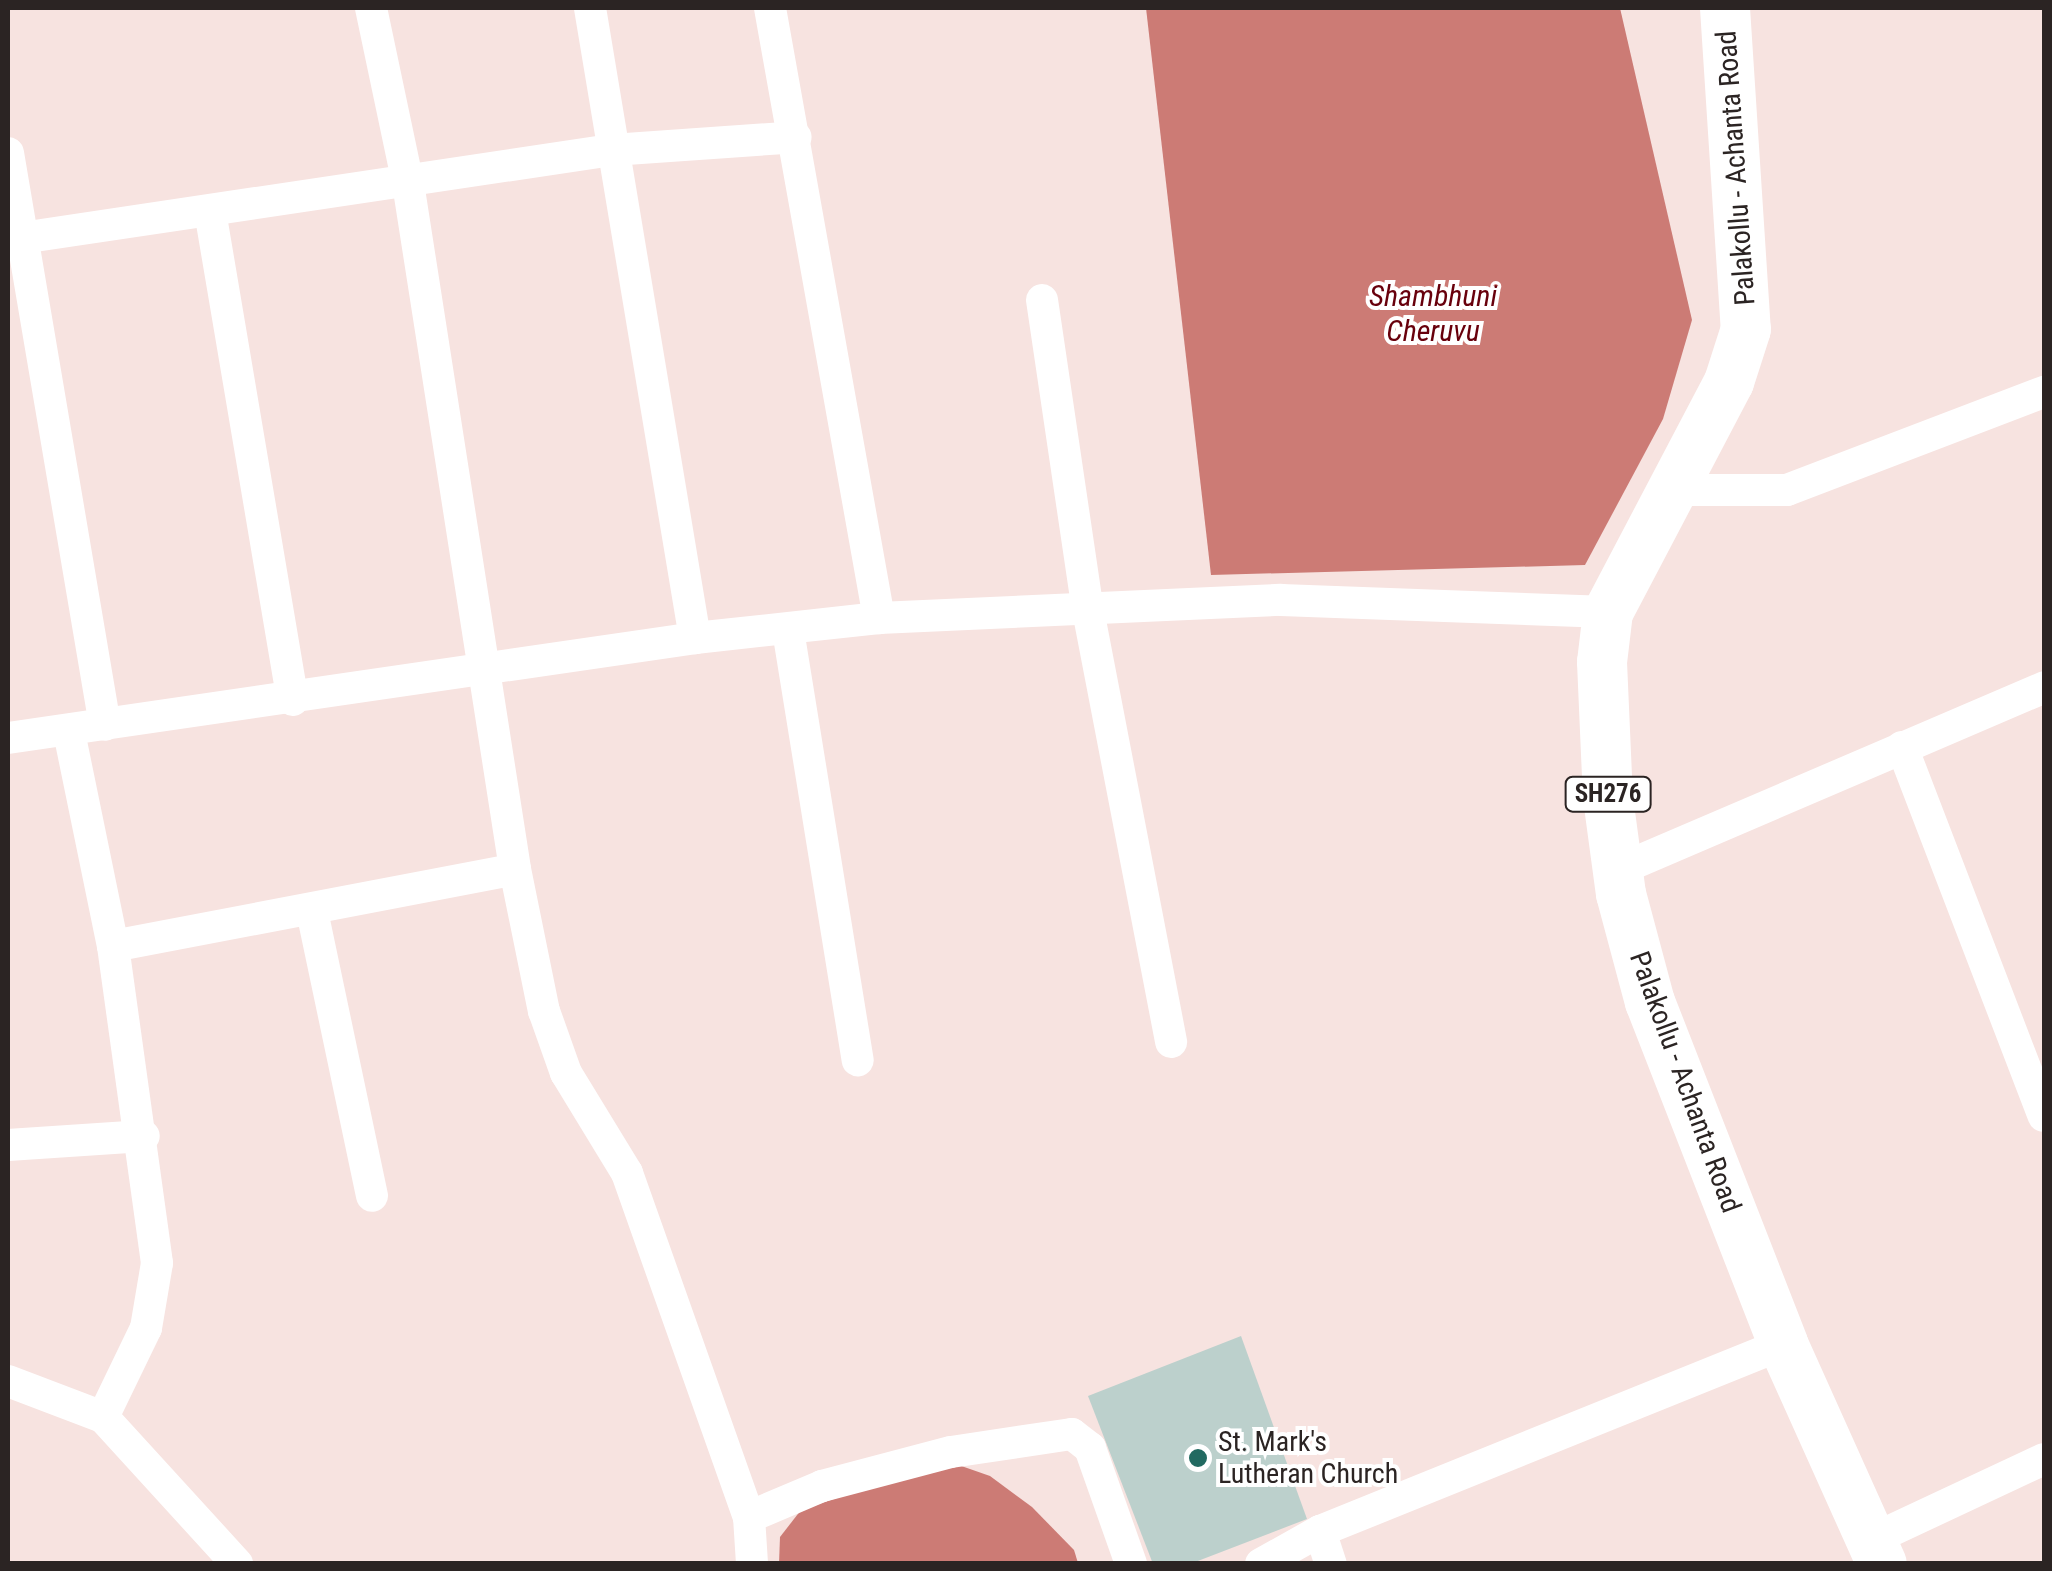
<!DOCTYPE html>
<html>
<head>
<meta charset="utf-8">
<style>
	body { margin:0 }
	#map { position:relative; width:2052px; height:1571px; overflow:hidden; background:#f7e3e0; font-family:"Roboto Condensed",sans-serif }
	div>[style] { position:absolute }
	[style*='--x'] { left:calc(var(--x)*1px); top:calc(var(--y)*1px); width:calc(var(--w)*1px); rotate:calc(var(--a)*1deg) }
	.water>* { inset:0; background:#cc7b75 }
	.building>* { inset:0; background:#bcd0cc }
	.street>* { height:32px; margin:-16px; padding:0 16px; transform-origin:16px; border-radius:16px; background:#fff }
	.primary>* { height:50px; margin:-25px; padding:0 25px; transform-origin:25px; border-radius:25px; background:#fff }
	.dots>* { width:28px; height:28px; translate:-50% -50%; box-sizing:border-box; border:5px solid #fff; border-radius:50% }
	span { translate:-50% -50%; white-space:nowrap; text-align:center; line-height:1.15; -webkit-text-stroke:8px #fff; paint-order:stroke }
	.shield-label span { padding:2px 8px; background:#fff; border:2px solid; border-radius:8px; -webkit-text-stroke-width:0 }
	.shield-label { font-size:25px; color:#2b2423; font-weight:700 }
	.street-label { font-size:28px; color:#2b2423 }
	.poi-label { font-size:28px; color:#2b2423 }
	.left { translate:0 -50%; text-align:left }
	.water-label { font-size:30px; color:#68000c; font-style:italic }
	.frame { position:absolute; inset:0; border:10px solid #2b2423; pointer-events:none }
</style>
</head>
<body>
<div id="map">
	<div class="water">
		<i style="clip-path:polygon(1146px 8px,1620px 8px,1692px 320px,1663px 419px,1585px 565px,1211px 575px)"></i>
		<i style="clip-path:polygon(947px 1461px,990px 1476px,1032px 1507px,1074px 1550px,1078px 1563px,779px 1564px,780px 1537px,801px 1510px)"></i>
	</div>
	<div class="building">
		<i style="clip-path:polygon(1241px 1336px,1307px 1519px,1190px 1564px,1153px 1564px,1088px 1396px)"></i>
	</div>
	<div class="street">
		<i style="--x:371;--y:8;--w:179;--a:78.1"></i>
		<i style="--x:408;--y:183;--w:694;--a:81.13"></i>
		<i style="--x:515;--y:869;--w:145;--a:78.5"></i>
		<i style="--x:544;--y:1011;--w:66;--a:70.5"></i>
		<i style="--x:566;--y:1073;--w:117;--a:58.6"></i>
		<i style="--x:627;--y:1173;--w:365;--a:70.5"></i>
		<i style="--x:749;--y:1517;--w:47;--a:86.3"></i>
		<i style="--x:590;--y:8;--w:639;--a:80.54"></i>
		<i style="--x:770;--y:8;--w:620;--a:79.87"></i>
		<i style="--x:8;--y:153;--w:580;--a:80.38"></i>
		<i style="--x:210;--y:211;--w:496;--a:80.4"></i>
		<i style="--x:8;--y:240;--w:611;--a:-8.48"></i>
		<i style="--x:612;--y:150;--w:184;--a:-4"></i>
		<i style="--x:1042;--y:300;--w:308;--a:81.6"></i>
		<i style="--x:1087;--y:605;--w:445;--a:79.1"></i>
		<i style="--x:1669;--y:490;--w:118;--a:0"></i>
		<i style="--x:1787;--y:490;--w:275;--a:-20.9"></i>
		<i style="--x:788;--y:630;--w:436;--a:80.8"></i>
		<i style="--x:69;--y:732;--w:218;--a:78.4"></i>
		<i style="--x:113;--y:946;--w:320;--a:82.1"></i>
		<i style="--x:157;--y:1263;--w:66;--a:99.6"></i>
		<i style="--x:146;--y:1328;--w:99;--a:115.8"></i>
		<i style="--x:8;--y:738;--w:694;--a:-8.28"></i>
		<i style="--x:695;--y:638;--w:185;--a:-6.2"></i>
		<i style="--x:879;--y:618;--w:402;--a:-2.6"></i>
		<i style="--x:1281;--y:600;--w:327;--a:2.1"></i>
		<i style="--x:1902;--y:747;--w:395;--a:69"></i>
		<i style="--x:1618;--y:870;--w:464;--a:-23.2"></i>
		<i style="--x:312;--y:911;--w:291;--a:78.1"></i>
		<i style="--x:113;--y:946;--w:409;--a:-10.8"></i>
		<i style="--x:8;--y:1145;--w:136;--a:-3.8"></i>
		<i style="--x:8;--y:1381;--w:102;--a:20.8"></i>
		<i style="--x:103;--y:1417;--w:199;--a:47.6"></i>
		<i style="--x:749;--y:1517;--w:79;--a:-23"></i>
		<i style="--x:822;--y:1486;--w:133;--a:-14.8"></i>
		<i style="--x:951;--y:1452;--w:122;--a:-8.5"></i>
		<i style="--x:1072;--y:1434;--w:23;--a:38"></i>
		<i style="--x:1090;--y:1448;--w:123;--a:70.5"></i>
		<i style="--x:1320;--y:1531;--w:35;--a:72"></i>
		<i style="--x:1871;--y:1540;--w:191;--a:-25.1"></i>
		<i style="--x:1261;--y:1564;--w:68;--a:-29.2"></i>
		<i style="--x:1320;--y:1531;--w:499;--a:-22"></i>
	</div>
	<div class="primary">
		<i style="--x:1725;--y:8;--w:322;--a:86.3"></i>
		<i style="--x:1746;--y:329;--w:56;--a:107.8"></i>
		<i style="--x:1729;--y:382;--w:260;--a:117.7"></i>
		<i style="--x:1608;--y:612;--w:50;--a:96.8"></i>
		<i style="--x:1602;--y:662;--w:136;--a:87.5"></i>
		<i style="--x:1608;--y:798;--w:97;--a:82.3"></i>
		<i style="--x:1621;--y:894;--w:112;--a:75"></i>
		<i style="--x:1650;--y:1002;--w:367;--a:68.7"></i>
		<i style="--x:1783;--y:1344;--w:241;--a:65.8"></i>
	</div>
	<div class="dots">
		<i style="left:1198px;top:1458px;background:#226a61"></i>
	</div>
	<div class="shield-label">
		<span style="left:1608px;top:794px">SH276</span>
	</div>
	<div class="street-label">
		<span style="left:1736px;top:168px;rotate:-94deg">Palakollu - Achanta Road</span>
		<span style="left:1685px;top:1082px;rotate:70deg">Palakollu - Achanta Road</span>
	</div>
	<div class="poi-label">
		<span class="left" style="left:1218px;top:1458px">St. Mark's<br>Lutheran Church</span>
	</div>
	<div class="water-label">
		<span style="left:1433px;top:313px">Shambhuni<br>Cheruvu</span>
	</div>
	<div class="frame"></div>
</div>
</body>
</html>
